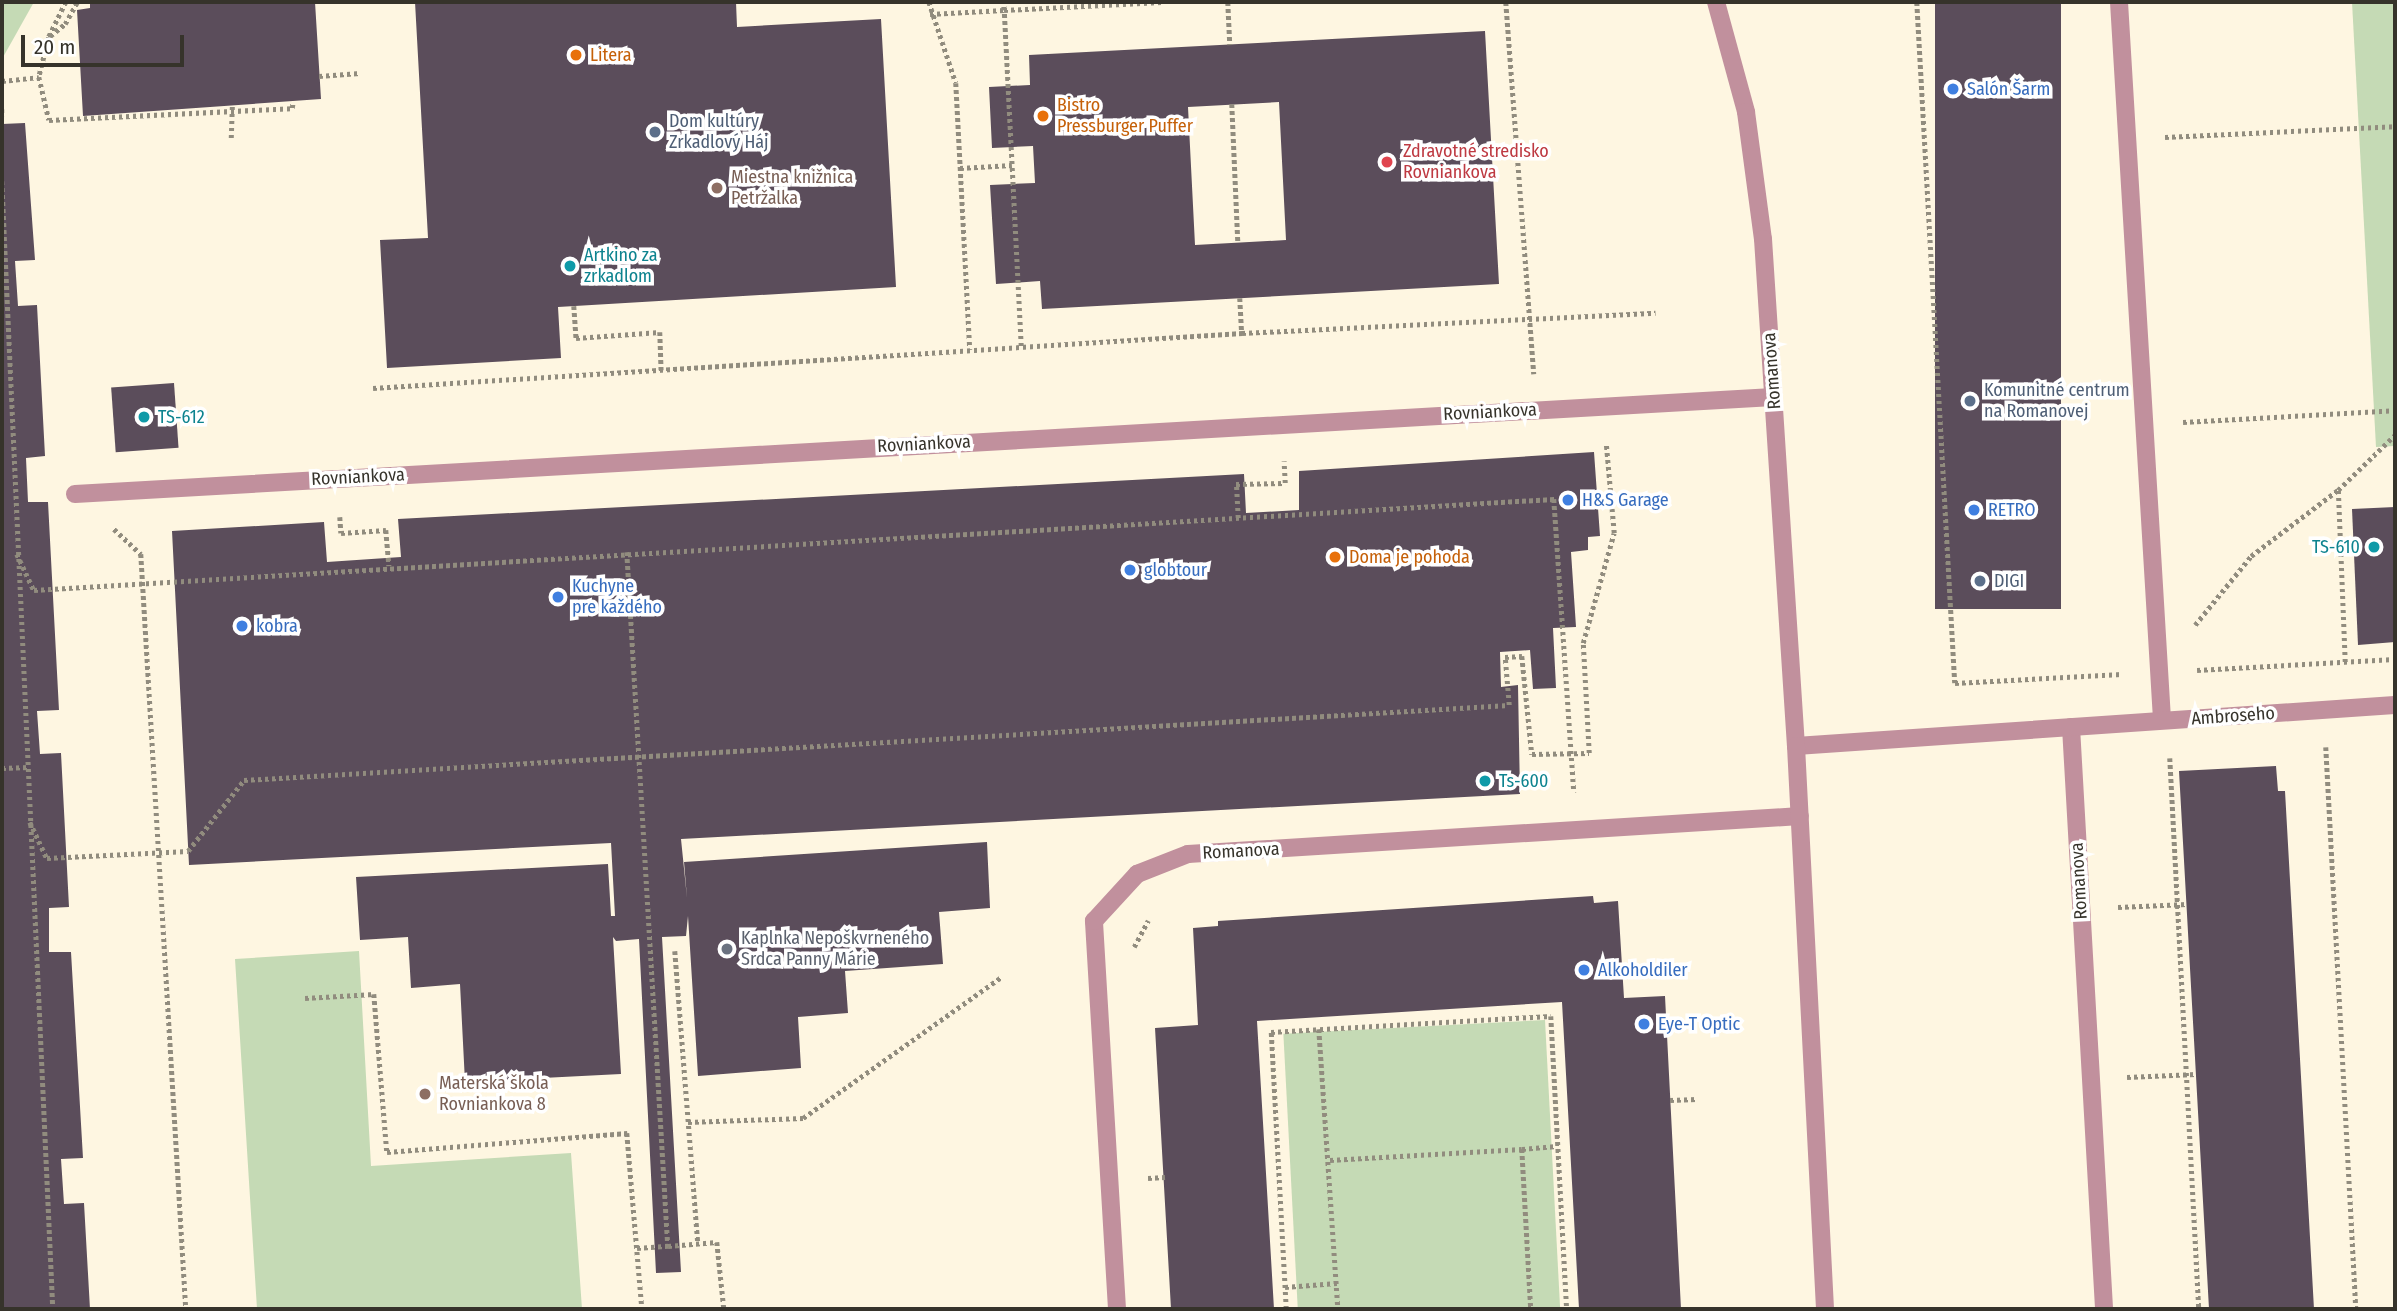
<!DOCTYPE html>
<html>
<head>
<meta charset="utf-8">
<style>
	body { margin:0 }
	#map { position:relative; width:2397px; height:1311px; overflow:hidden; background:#fef6e1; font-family:"Fira Sans Condensed",sans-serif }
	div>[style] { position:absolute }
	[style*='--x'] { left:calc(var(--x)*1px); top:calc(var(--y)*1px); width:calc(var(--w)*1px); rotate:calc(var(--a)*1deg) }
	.green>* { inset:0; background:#c5dab5; transform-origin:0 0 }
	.building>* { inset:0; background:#5b4d5b; transform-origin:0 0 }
	.path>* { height:4.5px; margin-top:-2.25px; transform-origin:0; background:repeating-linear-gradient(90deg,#918c7e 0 3.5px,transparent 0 7px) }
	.minor>* { height:18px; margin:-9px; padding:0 9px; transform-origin:9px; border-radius:9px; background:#c1909d }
	.tertiary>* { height:18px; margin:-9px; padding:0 9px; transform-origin:9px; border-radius:9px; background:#c1909d }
	.dots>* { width:19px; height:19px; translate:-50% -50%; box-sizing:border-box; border:4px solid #fff; border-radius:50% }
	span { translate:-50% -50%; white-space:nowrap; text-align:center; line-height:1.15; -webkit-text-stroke:7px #fff; paint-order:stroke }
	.food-label { font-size:18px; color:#c56008 }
	.left { translate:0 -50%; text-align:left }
	.shop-label { font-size:18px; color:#366cbe }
	.service-label { font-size:18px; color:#4e5e75 }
	.health-label { font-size:18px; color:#be3a42 }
	.education-label { font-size:18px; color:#785e54 }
	.culture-label { font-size:18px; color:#0d838f }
	.right { translate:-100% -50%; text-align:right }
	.street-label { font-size:18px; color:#36332b }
	.worship-label { font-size:18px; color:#5b616d }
	.frame { position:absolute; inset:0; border:4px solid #36332b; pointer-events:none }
	.scale { position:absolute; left:21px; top:35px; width:163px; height:32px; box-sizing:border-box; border:4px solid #36332b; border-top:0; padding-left:9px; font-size:21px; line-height:24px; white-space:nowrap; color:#36332b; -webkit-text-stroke:5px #fff; paint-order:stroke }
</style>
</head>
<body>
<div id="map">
	<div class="green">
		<i style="clip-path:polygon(2px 2px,34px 2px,2px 59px)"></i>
		<i style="clip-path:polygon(2352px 2px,2395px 2px,2395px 446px,2376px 447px)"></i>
		<i style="clip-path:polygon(359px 951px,371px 1166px,571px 1153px,582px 1309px,257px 1309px,235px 959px)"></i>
		<i style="left:1545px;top:1020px;width:289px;height:262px;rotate:87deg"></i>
	</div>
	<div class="building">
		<i style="clip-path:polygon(90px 2px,315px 2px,321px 99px,83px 116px,77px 10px,90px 8px)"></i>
		<i style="clip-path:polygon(415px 2px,736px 2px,737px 27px,881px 19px,896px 287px,558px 307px,561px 358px,387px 368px,380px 240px,428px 238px)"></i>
		<i style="left:1935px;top:2px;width:126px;height:607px"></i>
		<i style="clip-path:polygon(evenodd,1485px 31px,1499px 284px,1042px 309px,1040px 281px,996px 284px,990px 185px,1035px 183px,1033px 146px,992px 148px,989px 87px,1030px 85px,1029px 55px,1485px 31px,1279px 102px,1286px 240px,1195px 245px,1188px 107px,1279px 102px)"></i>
		<i style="clip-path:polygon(25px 123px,35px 260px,15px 261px,18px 306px,37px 305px,45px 456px,26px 458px,28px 502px,48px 502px,59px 710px,37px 711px,40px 754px,61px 753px,69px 907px,49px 908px,49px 952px,71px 952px,83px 1158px,61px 1159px,64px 1204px,84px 1203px,90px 1309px,2px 1309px,2px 124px)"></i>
		<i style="left:174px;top:383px;width:65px;height:63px;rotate:86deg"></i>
		<i style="clip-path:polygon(1594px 452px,1600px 536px,1588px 537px,1588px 550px,1571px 552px,1576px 627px,1553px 628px,1556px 688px,1533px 689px,1530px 650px,1500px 652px,1501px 687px,1518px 685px,1520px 794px,681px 839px,687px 898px,684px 862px,987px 842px,990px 908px,939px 912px,943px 964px,845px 971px,848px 1013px,798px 1017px,801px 1068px,698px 1076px,688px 916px,686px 936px,662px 937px,681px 1272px,656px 1273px,639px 939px,616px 941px,613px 937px,621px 1074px,465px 1082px,460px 984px,411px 988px,408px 937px,360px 940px,356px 877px,608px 864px,611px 916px,615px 916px,611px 843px,189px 865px,172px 531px,324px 522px,327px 562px,401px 557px,398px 519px,1244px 474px,1246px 513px,1299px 510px,1299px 471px)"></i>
		<i style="clip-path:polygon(2395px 507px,2395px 642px,2358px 645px,2352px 509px)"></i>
		<i style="clip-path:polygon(2276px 766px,2278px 791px,2285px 791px,2314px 1309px,2209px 1309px,2179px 771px)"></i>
		<i style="clip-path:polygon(1593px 896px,1594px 903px,1618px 901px,1624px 998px,1665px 996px,1681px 1309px,1579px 1309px,1562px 1002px,1257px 1021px,1274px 1309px,1171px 1309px,1155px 1028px,1198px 1025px,1193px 928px,1218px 926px,1218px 921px)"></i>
	</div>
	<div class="path">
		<i style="--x:66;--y:2;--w:39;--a:116"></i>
		<i style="--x:49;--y:37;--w:41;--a:104"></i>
		<i style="--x:39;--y:77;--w:44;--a:76.9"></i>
		<i style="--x:49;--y:120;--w:243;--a:-2.8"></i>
		<i style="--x:292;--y:108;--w:6;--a:-81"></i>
		<i style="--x:929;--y:2;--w:85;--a:71.6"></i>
		<i style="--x:956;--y:83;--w:267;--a:87"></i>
		<i style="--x:1228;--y:2;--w:43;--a:87.3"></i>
		<i style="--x:1506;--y:2;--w:373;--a:85.7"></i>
		<i style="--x:1917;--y:2;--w:682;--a:86.81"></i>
		<i style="--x:1955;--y:683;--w:167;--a:-3.1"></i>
		<i style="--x:930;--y:14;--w:74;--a:-3.1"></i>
		<i style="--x:1004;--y:10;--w:8;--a:-97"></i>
		<i style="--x:50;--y:36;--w:19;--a:-39"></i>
		<i style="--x:65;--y:24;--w:25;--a:-61"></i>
		<i style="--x:319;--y:76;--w:41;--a:-4.2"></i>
		<i style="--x:2;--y:81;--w:37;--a:-6"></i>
		<i style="--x:1232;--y:104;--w:139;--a:87.5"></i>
		<i style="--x:2;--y:109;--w:7;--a:90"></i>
		<i style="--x:2165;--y:137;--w:230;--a:-2.7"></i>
		<i style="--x:231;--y:138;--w:33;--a:-88"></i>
		<i style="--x:960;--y:168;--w:52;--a:-3.3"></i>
		<i style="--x:2;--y:181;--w:1129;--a:87.41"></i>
		<i style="--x:1240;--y:298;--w:35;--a:87"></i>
		<i style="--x:574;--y:306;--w:32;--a:86"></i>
		<i style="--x:576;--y:338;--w:84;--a:-4.1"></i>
		<i style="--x:660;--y:332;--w:38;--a:88"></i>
		<i style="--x:1021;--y:346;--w:336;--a:-92.9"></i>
		<i style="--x:1004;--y:10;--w:158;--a:-2.9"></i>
		<i style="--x:373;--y:388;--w:871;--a:-3.62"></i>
		<i style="--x:1242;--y:333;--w:414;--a:-2.8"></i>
		<i style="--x:2183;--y:422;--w:212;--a:-3.2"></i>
		<i style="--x:340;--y:517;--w:16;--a:86"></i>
		<i style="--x:341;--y:533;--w:45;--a:-3.8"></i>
		<i style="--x:386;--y:530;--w:36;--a:85"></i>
		<i style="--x:1238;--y:518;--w:34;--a:-93"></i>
		<i style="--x:1236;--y:484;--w:49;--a:-1.2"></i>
		<i style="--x:1285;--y:483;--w:22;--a:-93"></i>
		<i style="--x:114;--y:529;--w:37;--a:43"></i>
		<i style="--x:141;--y:554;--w:756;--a:86.59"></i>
		<i style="--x:627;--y:552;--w:695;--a:86.62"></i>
		<i style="--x:668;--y:1246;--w:49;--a:-4.7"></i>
		<i style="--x:717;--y:1242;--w:67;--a:84"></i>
		<i style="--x:17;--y:554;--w:40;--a:65"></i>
		<i style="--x:34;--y:590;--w:1523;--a:-3.43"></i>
		<i style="--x:1554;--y:499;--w:294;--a:86.1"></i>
		<i style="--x:2195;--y:625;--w:89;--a:-50.9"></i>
		<i style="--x:2251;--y:556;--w:109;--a:-37.2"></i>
		<i style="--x:2345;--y:662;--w:172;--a:-92.3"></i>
		<i style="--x:2338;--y:490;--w:79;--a:-44"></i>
		<i style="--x:2197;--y:670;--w:198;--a:-3.2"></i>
		<i style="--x:2326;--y:747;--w:563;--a:86.94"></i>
		<i style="--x:2170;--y:758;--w:552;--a:86.99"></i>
		<i style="--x:2;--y:768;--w:27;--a:-2"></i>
		<i style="--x:30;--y:822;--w:40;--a:65"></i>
		<i style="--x:47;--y:858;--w:141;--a:-2.8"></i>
		<i style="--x:188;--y:851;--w:90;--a:-51.7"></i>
		<i style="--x:244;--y:780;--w:1267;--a:-3.39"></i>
		<i style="--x:1509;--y:705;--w:48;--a:-94.8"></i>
		<i style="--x:1505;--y:657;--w:17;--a:-3"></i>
		<i style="--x:1522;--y:656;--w:99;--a:84.2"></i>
		<i style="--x:1532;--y:754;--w:57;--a:-1"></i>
		<i style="--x:1589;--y:753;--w:110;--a:-93.1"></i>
		<i style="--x:1583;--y:643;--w:114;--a:-74.3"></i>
		<i style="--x:1614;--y:533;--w:89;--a:-95.1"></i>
		<i style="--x:2118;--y:907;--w:69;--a:-2.5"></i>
		<i style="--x:1134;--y:947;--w:30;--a:-62"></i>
		<i style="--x:675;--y:951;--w:294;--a:85.5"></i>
		<i style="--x:305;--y:998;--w:69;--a:-3.3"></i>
		<i style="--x:374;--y:994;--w:159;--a:85.3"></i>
		<i style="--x:387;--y:1152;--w:241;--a:-4.5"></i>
		<i style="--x:627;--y:1133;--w:177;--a:85.1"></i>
		<i style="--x:1319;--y:1029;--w:281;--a:86.1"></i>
		<i style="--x:2127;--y:1077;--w:69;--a:-2.5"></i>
		<i style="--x:1670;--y:1100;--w:27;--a:-2"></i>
		<i style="--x:688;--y:1122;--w:115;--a:-2"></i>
		<i style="--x:803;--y:1118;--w:242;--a:-35.4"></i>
		<i style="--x:1522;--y:1149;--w:35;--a:-5"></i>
		<i style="--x:1330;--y:1160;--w:192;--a:-3.3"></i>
		<i style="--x:1522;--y:1149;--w:160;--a:86.8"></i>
		<i style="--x:1148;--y:1178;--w:17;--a:-3"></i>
		<i style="--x:637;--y:1248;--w:31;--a:-4"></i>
		<i style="--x:1285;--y:1287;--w:52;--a:-4.4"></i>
		<i style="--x:1286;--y:1309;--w:277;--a:-93.1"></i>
		<i style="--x:1271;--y:1032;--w:280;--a:-3.3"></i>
		<i style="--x:1551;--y:1016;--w:293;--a:86.9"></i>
	</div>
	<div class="minor">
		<i style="--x:2119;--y:2;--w:719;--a:86.57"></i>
		<i style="--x:75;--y:494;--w:1701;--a:-3.27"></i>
		<i style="--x:2071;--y:727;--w:583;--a:86.75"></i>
		<i style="--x:1796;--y:746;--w:600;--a:-3.92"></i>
		<i style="--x:1117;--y:1309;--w:389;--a:-93.4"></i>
		<i style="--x:1094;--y:921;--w:64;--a:-47.5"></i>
		<i style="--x:1137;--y:874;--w:55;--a:-21.4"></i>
		<i style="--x:1188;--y:854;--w:613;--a:-3.55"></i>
	</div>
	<div class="tertiary">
		<i style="--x:1716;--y:2;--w:114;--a:74.7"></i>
		<i style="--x:1746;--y:112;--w:128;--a:82.4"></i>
		<i style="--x:1763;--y:239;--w:508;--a:86.28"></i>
		<i style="--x:1796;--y:746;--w:564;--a:87.05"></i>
	</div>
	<div class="dots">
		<i style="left:576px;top:55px;background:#e8710a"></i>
		<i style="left:1953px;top:89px;background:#3f7fe0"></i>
		<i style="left:1043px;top:116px;background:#e8710a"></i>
		<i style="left:655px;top:132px;background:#5c6f8a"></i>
		<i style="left:1387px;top:162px;background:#e0444e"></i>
		<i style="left:717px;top:188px;background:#8d6e63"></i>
		<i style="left:570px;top:266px;background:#0f9aa8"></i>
		<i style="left:1970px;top:401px;background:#5c6f8a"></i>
		<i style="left:144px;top:417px;background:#0f9aa8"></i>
		<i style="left:1568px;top:500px;background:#3f7fe0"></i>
		<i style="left:1974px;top:510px;background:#3f7fe0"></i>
		<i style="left:2374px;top:547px;background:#0f9aa8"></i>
		<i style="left:1335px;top:557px;background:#e8710a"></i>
		<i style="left:1130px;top:570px;background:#3f7fe0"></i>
		<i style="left:1980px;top:581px;background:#5c6f8a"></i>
		<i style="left:558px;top:597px;background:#3f7fe0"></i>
		<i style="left:242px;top:626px;background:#3f7fe0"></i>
		<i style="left:1485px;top:781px;background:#0f9aa8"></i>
		<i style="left:727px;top:949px;background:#6b7280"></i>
		<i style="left:1584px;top:970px;background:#3f7fe0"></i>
		<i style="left:1644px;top:1024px;background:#3f7fe0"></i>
		<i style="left:425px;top:1094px;background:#8d6e63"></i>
	</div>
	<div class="food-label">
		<span class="left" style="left:590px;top:55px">Litera</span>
		<span class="left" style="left:1057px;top:116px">Bistro<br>Pressburger Puffer</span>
		<span class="left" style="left:1349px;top:557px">Doma je pohoda</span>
	</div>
	<div class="shop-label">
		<span class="left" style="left:1967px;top:89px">Salón Šarm</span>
		<span class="left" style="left:1582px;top:500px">H&amp;S Garage</span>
		<span class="left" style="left:1988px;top:510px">RETRO</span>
		<span class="left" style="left:1144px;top:570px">globtour</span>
		<span class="left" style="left:572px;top:597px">Kuchyne<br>pre každého</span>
		<span class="left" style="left:256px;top:626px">kobra</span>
		<span class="left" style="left:1598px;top:970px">Alkoholdiler</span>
		<span class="left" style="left:1658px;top:1024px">Eye-T Optic</span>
	</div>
	<div class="service-label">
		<span class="left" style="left:669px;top:132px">Dom kultúry<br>Zrkadlový Háj</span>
		<span class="left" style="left:1984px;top:401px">Komunitné centrum<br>na Romanovej</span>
		<span class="left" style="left:1994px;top:581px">DIGI</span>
	</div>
	<div class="health-label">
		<span class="left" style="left:1403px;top:162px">Zdravotné stredisko<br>Rovniankova</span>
	</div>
	<div class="education-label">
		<span class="left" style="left:731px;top:188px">Miestna knižnica<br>Petržalka</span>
		<span class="left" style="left:439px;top:1094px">Materská škola<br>Rovniankova 8</span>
	</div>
	<div class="culture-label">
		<span class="left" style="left:584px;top:266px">Artkino za<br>zrkadlom</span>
		<span class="left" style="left:158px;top:417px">TS-612</span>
		<span class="right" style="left:2360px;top:547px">TS-610</span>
		<span class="left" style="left:1499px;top:781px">Ts-600</span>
	</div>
	<div class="street-label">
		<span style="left:1772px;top:371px;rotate:-94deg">Romanova</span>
		<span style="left:1490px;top:412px;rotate:-3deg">Rovniankova</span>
		<span style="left:924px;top:444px;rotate:-3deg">Rovniankova</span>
		<span style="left:358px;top:477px;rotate:-3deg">Rovniankova</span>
		<span style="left:2233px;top:716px;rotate:-4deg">Ambroseho</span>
		<span style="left:1241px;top:851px;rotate:-3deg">Romanova</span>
		<span style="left:2079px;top:881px;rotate:-93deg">Romanova</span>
	</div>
	<div class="worship-label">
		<span class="left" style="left:741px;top:949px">Kaplnka Nepoškvrneného<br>Srdca Panny Márie</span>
	</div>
	<div class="frame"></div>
	<div class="scale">20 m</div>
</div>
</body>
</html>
